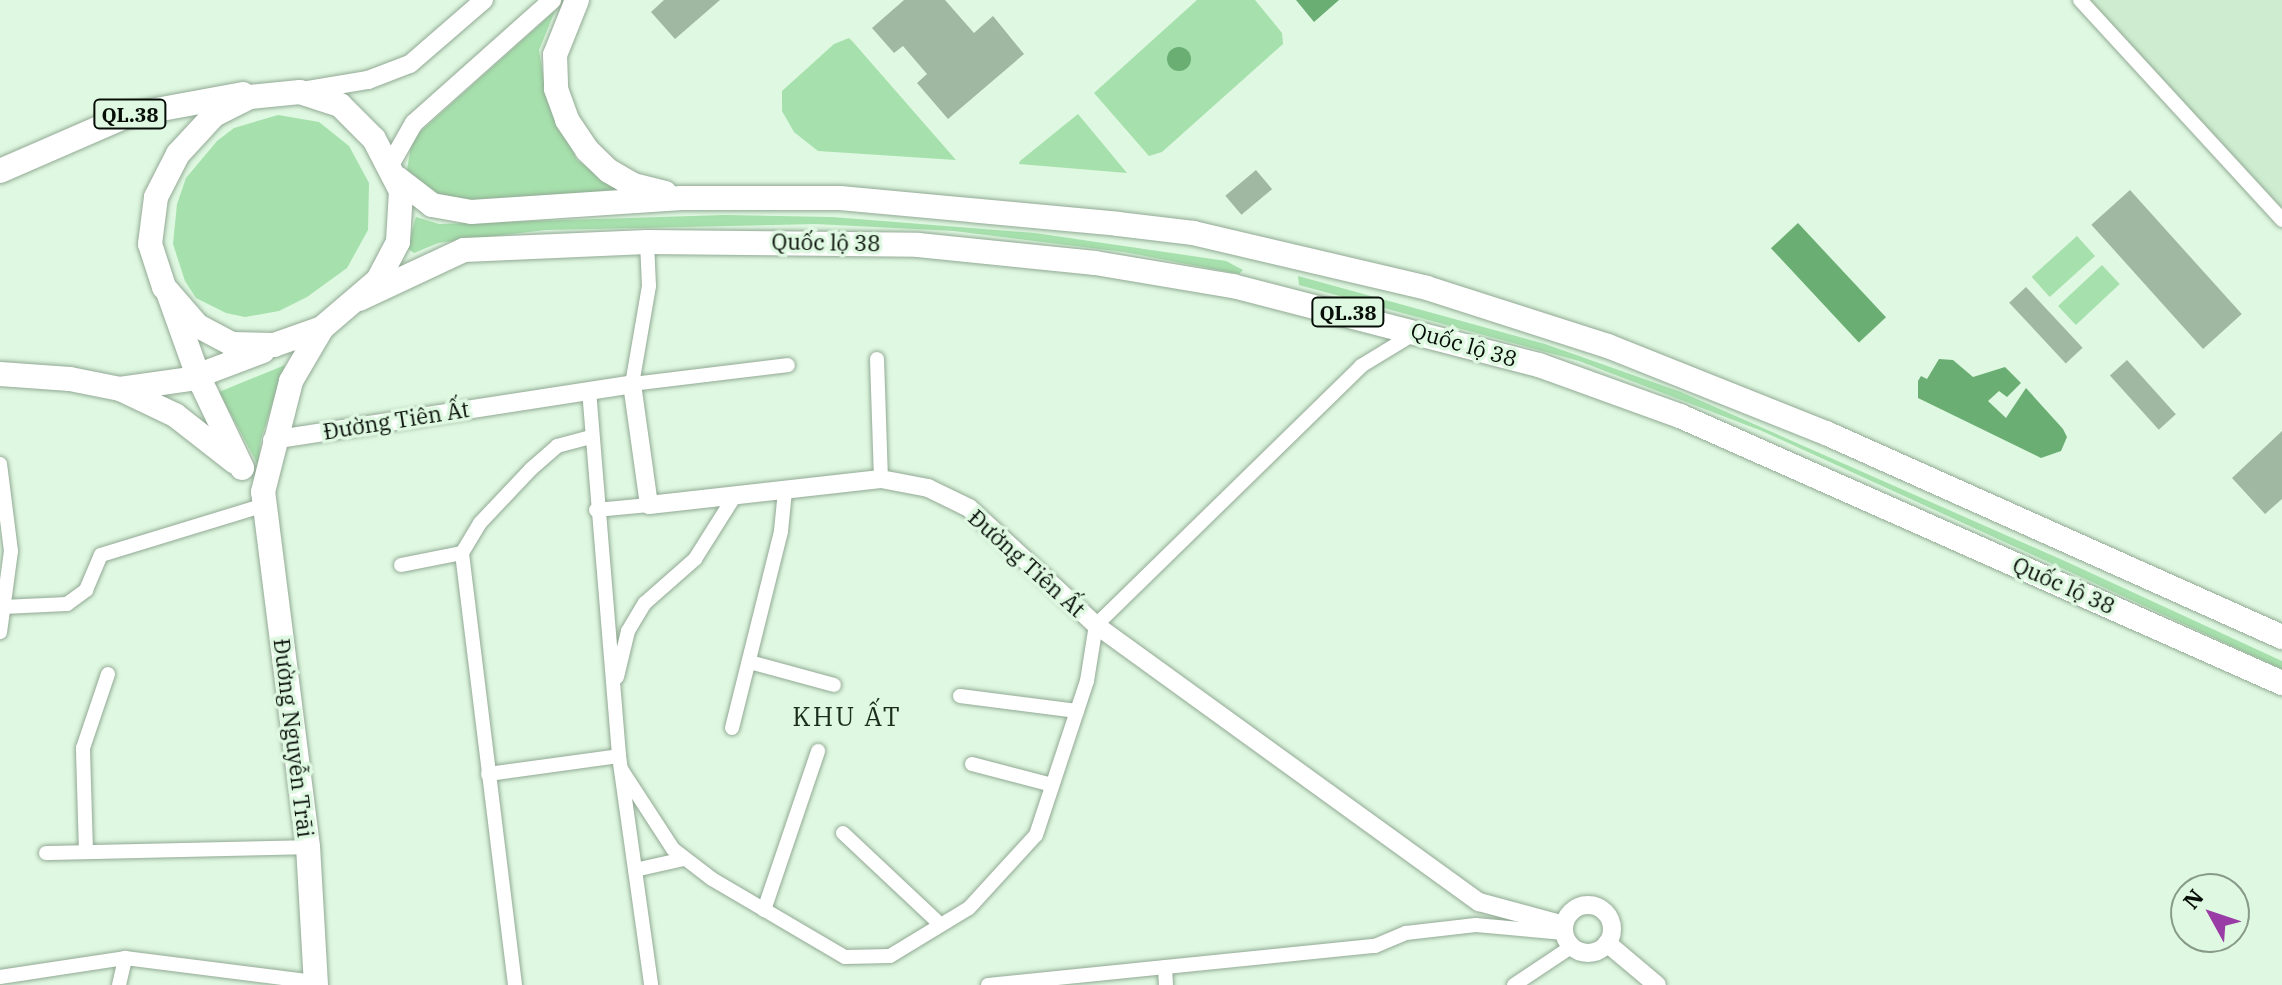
<!DOCTYPE html>
<html>
<head>
<meta charset="utf-8">
<style>
	body { margin:0 }
	#map { position:relative; width:2282px; height:985px; overflow:hidden; background:#dff8e1; font-family:"IBM Plex Serif",serif }
	div>[style] { position:absolute }
	[style*='--x'] { left:calc(var(--x)*1px); top:calc(var(--y)*1px); width:calc(var(--w)*1px); rotate:calc(var(--a)*1deg) }
	.built>* { inset:0; background:#ceedd0 }
	.green>* { inset:0; background:#a6e0ac; transform-origin:0 0 }
	.water>* { inset:0; background:#6aae73; transform-origin:0 0 }
	.round { border-radius:50% }
	.building>* { inset:0; background:#a0b8a2; transform-origin:0 0 }
	.roads { filter:drop-shadow(0 0 2px #92a994) drop-shadow(0 0 2px #92a994) }
	.minor>* { height:14px; margin:-7px; padding:0 7px; transform-origin:7px; border-radius:7px; background:#fff }
	.tertiary>* { height:18px; margin:-9px; padding:0 9px; transform-origin:9px; border-radius:9px; background:#fff }
	.tertiary>.ring { margin:-9px; padding:0; box-sizing:content-box; background:none; border:18px solid #fff; border-radius:50% }
	.primary>* { height:24px; margin:-12px; padding:0 12px; transform-origin:12px; border-radius:12px; background:#fff }
	.trunk>* { height:24px; margin:-12px; padding:0 12px; transform-origin:12px; border-radius:12px; background:#fff }
	span { translate:-50% -50%; white-space:nowrap; text-align:center; line-height:1.15; -webkit-text-stroke:7px #dff8e1; paint-order:stroke }
	.shield-label span { padding:2px 6px; background:#dff8e1; border:2px solid; border-radius:6px; -webkit-text-stroke-width:0 }
	.shield-label { font-size:20px; color:#060e07; font-weight:700 }
	.street-label { font-size:22px; color:#060e07 }
	.quarter-label { font-size:26px; color:#1b2e1d; letter-spacing:2px }
	.north { position:absolute; left:2170px; top:873px; width:80px; height:80px; box-sizing:border-box; background:#dff8e1; border:2px solid #889a8a; border-radius:50%; rotate:310deg; font-size:22px; font-weight:700; line-height:32px; text-align:center; color:#060e07 }
	.north::after { content:''; display:block; margin:auto; width:28px; height:36px; background:#9a3ca5; clip-path:polygon(50% 0,100% 100%,50% 72%,0 100%) }
</style>
</head>
<body>
<div id="map">
	<div class="built">
		<i style="clip-path:polygon(2088px 0,2282px 0,2282px 208px)"></i>
	</div>
	<div class="green">
		<i style="clip-path:polygon(1197px 0,1255px 0,1282px 33px,1283px 44px,1162px 152px,1149px 156px,1094px 93px)"></i>
		<i style="clip-path:polygon(555px 11px,539px 50px,547px 100px,577px 160px,628px 196px,452px 201px,411px 179px,407px 170px,412px 139px)"></i>
		<i style="clip-path:polygon(849px 38px,853px 42px,956px 160px,818px 151px,794px 132px,782px 111px,782px 91px,834px 44px)"></i>
		<i style="clip-path:polygon(1078px 114px,1127px 173px,1019px 164px,1020px 161px)"></i>
		<i style="clip-path:polygon(278px 115px,319px 122px,349px 146px,369px 183px,368px 230px,347px 268px,307px 297px,279px 311px,245px 317px,226px 313px,196px 298px,185px 281px,173px 244px,177px 204px,186px 178px,217px 141px,234px 128px)"></i>
		<i style="clip-path:polygon(725px 215px,832px 217px,1035px 233px,1226px 261px,1243px 270px,1239px 274px,1124px 252px,954px 231px,816px 224px,545px 230px,438px 243px,414px 253px,407px 248px,416px 217px,439px 224px)"></i>
		<i style="left:2077px;top:236px;width:27px;height:61px;rotate:48deg"></i>
		<i style="left:2102px;top:265px;width:26px;height:60px;rotate:47deg"></i>
		<i style="clip-path:polygon(1298px 276px,1545px 344px,1681px 392px,2067px 562px,2282px 661px,2282px 669px,1762px 431px,1579px 361px,1299px 285px)"></i>
		<i style="clip-path:polygon(285px 365px,261px 439px,258px 465px,219px 392px)"></i>
	</div>
	<div class="water">
		<i style="clip-path:polygon(1296px 0,1339px 0,1314px 22px)"></i>
		<i class="round" style="left:1167px;top:47px;width:24px;height:24px"></i>
		<i style="left:1798px;top:223px;width:129px;height:37px;rotate:47deg"></i>
		<i style="clip-path:polygon(1939px 359px,1953px 360px,1973px 377px,2005px 367px,2021px 383px,2007px 397px,1999px 391px,1988px 401px,2006px 418px,2026px 388px,2063px 429px,2067px 437px,2061px 451px,2041px 458px,1918px 398px,1918px 381px,1921px 376px,1927px 379px)"></i>
	</div>
	<div class="building">
		<i style="clip-path:polygon(664px 0,720px 0,675px 39px,651px 12px)"></i>
		<i style="clip-path:polygon(904px 0,945px 0,974px 33px,993px 16px,1024px 54px,948px 119px,917px 83px,927px 74px,903px 46px,894px 53px,872px 28px)"></i>
		<i style="left:1256px;top:170px;width:25px;height:40px;rotate:50deg"></i>
		<i style="left:2130px;top:190px;width:167px;height:52px;rotate:48deg"></i>
		<i style="left:2026px;top:287px;width:83px;height:23px;rotate:47deg"></i>
		<i style="left:2127px;top:360px;width:73px;height:23px;rotate:48deg"></i>
		<i style="clip-path:polygon(2282px 431px,2282px 499px,2265px 514px,2232px 478px)"></i>
	</div>
	<div class="roads">
		<div class="minor">
			<i style="--x:2080;--y:0;--w:299;--a:47.4"></i>
			<i style="--x:647;--y:242;--w:44;--a:87.4"></i>
			<i style="--x:649;--y:286;--w:99;--a:99.8"></i>
			<i style="--x:632;--y:384;--w:157;--a:-6.9"></i>
			<i style="--x:877;--y:359;--w:120;--a:88.1"></i>
			<i style="--x:589;--y:390;--w:367;--a:85.3"></i>
			<i style="--x:619;--y:756;--w:231;--a:82"></i>
			<i style="--x:0;--y:464;--w:88;--a:82.8"></i>
			<i style="--x:11;--y:551;--w:82;--a:97.7"></i>
			<i style="--x:596;--y:510;--w:53;--a:-5.4"></i>
			<i style="--x:401;--y:565;--w:62;--a:-11.1"></i>
			<i style="--x:3;--y:607;--w:64;--a:-2.7"></i>
			<i style="--x:67;--y:604;--w:24;--a:-36"></i>
			<i style="--x:86;--y:590;--w:38;--a:-67"></i>
			<i style="--x:101;--y:555;--w:171;--a:-17"></i>
			<i style="--x:750;--y:662;--w:87;--a:15.3"></i>
			<i style="--x:617;--y:677;--w:47;--a:-76.6"></i>
			<i style="--x:628;--y:631;--w:33;--a:-59"></i>
			<i style="--x:645;--y:603;--w:67;--a:-41.3"></i>
			<i style="--x:695;--y:559;--w:73;--a:-57.8"></i>
			<i style="--x:960;--y:696;--w:118;--a:7.3"></i>
			<i style="--x:732;--y:728;--w:203;--a:-76"></i>
			<i style="--x:781;--y:531;--w:40;--a:-84.3"></i>
			<i style="--x:972;--y:764;--w:83;--a:14.7"></i>
			<i style="--x:621;--y:769;--w:95;--a:57"></i>
			<i style="--x:673;--y:849;--w:49;--a:37.6"></i>
			<i style="--x:712;--y:879;--w:154;--a:30.4"></i>
			<i style="--x:845;--y:957;--w:45;--a:-1.3"></i>
			<i style="--x:890;--y:956;--w:92;--a:-31.3"></i>
			<i style="--x:969;--y:908;--w:99;--a:-47.5"></i>
			<i style="--x:1036;--y:835;--w:162;--a:-71.7"></i>
			<i style="--x:1087;--y:681;--w:57;--a:-80.9"></i>
			<i style="--x:1096;--y:625;--w:371;--a:-44.3"></i>
			<i style="--x:1361;--y:366;--w:66;--a:-31.3"></i>
			<i style="--x:488;--y:774;--w:132;--a:-7.8"></i>
			<i style="--x:843;--y:833;--w:134;--a:43.2"></i>
			<i style="--x:86;--y:852;--w:104;--a:-91.7"></i>
			<i style="--x:83;--y:748;--w:78;--a:-71.3"></i>
			<i style="--x:46;--y:853;--w:262;--a:-1.3"></i>
			<i style="--x:635;--y:870;--w:50;--a:-12.7"></i>
			<i style="--x:764;--y:910;--w:168;--a:-71.2"></i>
			<i style="--x:1165;--y:967;--w:18;--a:87"></i>
			<i style="--x:0;--y:977;--w:126;--a:-8.6"></i>
			<i style="--x:125;--y:958;--w:193;--a:7.2"></i>
			<i style="--x:119;--y:985;--w:28;--a:-77"></i>
			<i style="--x:515;--y:985;--w:435;--a:-97"></i>
			<i style="--x:462;--y:553;--w:35;--a:-59"></i>
			<i style="--x:480;--y:523;--w:74;--a:-46.6"></i>
			<i style="--x:531;--y:469;--w:35;--a:-41"></i>
			<i style="--x:557;--y:446;--w:34;--a:-15"></i>
			<i style="--x:988;--y:985;--w:389;--a:-5.8"></i>
			<i style="--x:1375;--y:946;--w:34;--a:-23"></i>
			<i style="--x:1406;--y:933;--w:70;--a:-6.5"></i>
			<i style="--x:1476;--y:925;--w:88;--a:5.2"></i>
			<i style="--x:1514;--y:985;--w:69;--a:-33.7"></i>
		</div>
		<div class="tertiary">
			<i style="--x:302;--y:91;--w:67;--a:-9.5"></i>
			<i style="--x:368;--y:80;--w:45;--a:-20.9"></i>
			<i style="--x:410;--y:64;--w:98;--a:-40.9"></i>
			<i style="--x:390;--y:165;--w:48;--a:-60.3"></i>
			<i style="--x:414;--y:123;--w:185;--a:-41.7"></i>
			<i style="--x:272;--y:440;--w:364;--a:-8.8"></i>
			<i style="--x:632;--y:384;--w:122;--a:82"></i>
			<i style="--x:649;--y:505;--w:233;--a:-6.4"></i>
			<i style="--x:881;--y:479;--w:48;--a:10.8"></i>
			<i style="--x:928;--y:488;--w:46;--a:26"></i>
			<i style="--x:969;--y:508;--w:173;--a:42.7"></i>
			<i style="--x:1096;--y:625;--w:473;--a:35.9"></i>
			<i style="--x:1479;--y:902;--w:88;--a:15.1"></i>
			<i class="ring" style="left:1564px;top:905px;width:30px;height:30px"></i>
			<i style="--x:1607;--y:943;--w:65;--a:40"></i>
		</div>
		<div class="primary">
			<i style="--x:169;--y:295;--w:86;--a:70.3"></i>
			<i style="--x:198;--y:376;--w:102;--a:64.4"></i>
			<i style="--x:120;--y:389;--w:61;--a:25.3"></i>
			<i style="--x:175;--y:415;--w:76;--a:38.1"></i>
			<i style="--x:316;--y:985;--w:138;--a:-93.3"></i>
			<i style="--x:308;--y:847;--w:358;--a:-97.2"></i>
			<i style="--x:263;--y:492;--w:114;--a:-75.8"></i>
			<i style="--x:291;--y:381;--w:61;--a:-59.7"></i>
		</div>
		<div class="trunk">
			<i style="--x:577;--y:0;--w:59;--a:111.8"></i>
			<i style="--x:555;--y:55;--w:34;--a:88"></i>
			<i style="--x:556;--y:89;--w:33;--a:70"></i>
			<i style="--x:567;--y:120;--w:36;--a:56"></i>
			<i style="--x:587;--y:150;--w:30;--a:44"></i>
			<i style="--x:609;--y:171;--w:28;--a:30"></i>
			<i style="--x:633;--y:185;--w:33;--a:14"></i>
			<i style="--x:300;--y:92;--w:42;--a:18"></i>
			<i style="--x:340;--y:105;--w:48;--a:45"></i>
			<i style="--x:374;--y:139;--w:59;--a:62.6"></i>
			<i style="--x:401;--y:191;--w:51;--a:93.4"></i>
			<i style="--x:398;--y:242;--w:43;--a:117.8"></i>
			<i style="--x:378;--y:280;--w:74;--a:139.4"></i>
			<i style="--x:322;--y:328;--w:51;--a:160.5"></i>
			<i style="--x:274;--y:345;--w:42;--a:-178.6"></i>
			<i style="--x:232;--y:344;--w:40;--a:-152"></i>
			<i style="--x:197;--y:325;--w:50;--a:-131"></i>
			<i style="--x:164;--y:287;--w:45;--a:-108"></i>
			<i style="--x:150;--y:244;--w:47;--a:-82.7"></i>
			<i style="--x:156;--y:197;--w:48;--a:-62.9"></i>
			<i style="--x:178;--y:154;--w:53;--a:-47.3"></i>
			<i style="--x:214;--y:115;--w:40;--a:-26.6"></i>
			<i style="--x:250;--y:97;--w:50;--a:-5.7"></i>
			<i style="--x:0;--y:171;--w:141;--a:-23.5"></i>
			<i style="--x:129;--y:115;--w:116;--a:-10.4"></i>
			<i style="--x:397;--y:178;--w:44;--a:37.6"></i>
			<i style="--x:432;--y:205;--w:40;--a:10"></i>
			<i style="--x:471;--y:212;--w:211;--a:-3.8"></i>
			<i style="--x:682;--y:198;--w:158;--a:0"></i>
			<i style="--x:840;--y:198;--w:279;--a:5.3"></i>
			<i style="--x:1118;--y:224;--w:76;--a:6.8"></i>
			<i style="--x:1193;--y:233;--w:240;--a:13.2"></i>
			<i style="--x:1427;--y:288;--w:190;--a:17.8"></i>
			<i style="--x:1608;--y:346;--w:235;--a:21.8"></i>
			<i style="--x:1826;--y:433;--w:500;--a:24.1"></i>
			<i style="--x:359;--y:299;--w:116;--a:-25"></i>
			<i style="--x:464;--y:250;--w:183;--a:-2.5"></i>
			<i style="--x:647;--y:242;--w:271;--a:0.6"></i>
			<i style="--x:918;--y:245;--w:178;--a:5.8"></i>
			<i style="--x:1095;--y:263;--w:140;--a:9.5"></i>
			<i style="--x:1233;--y:286;--w:316;--a:14.5"></i>
			<i style="--x:1539;--y:365;--w:150;--a:19.9"></i>
			<i style="--x:1680;--y:416;--w:659;--a:23.92"></i>
			<i style="--x:0;--y:374;--w:70;--a:4.1"></i>
			<i style="--x:70;--y:379;--w:51;--a:11.3"></i>
			<i style="--x:120;--y:389;--w:70;--a:-8.2"></i>
			<i style="--x:189;--y:379;--w:79;--a:-20.7"></i>
		</div>
	</div>
	<div class="shield-label">
		<span style="left:130px;top:114px">QL.38</span>
		<span style="left:1348px;top:312px">QL.38</span>
	</div>
	<div class="street-label">
		<span style="left:826px;top:242px;rotate:1deg">Quốc lộ 38</span>
		<span style="left:1464px;top:344px;rotate:16deg">Quốc lộ 38</span>
		<span style="left:396px;top:420px;rotate:-9deg">Đường Tiên Ất</span>
		<span style="left:1027px;top:563px;rotate:42deg">Đường Tiên Ất</span>
		<span style="left:2064px;top:585px;rotate:24deg">Quốc lộ 38</span>
		<span style="left:294px;top:738px;rotate:83deg">Đường Nguyễn Trãi</span>
	</div>
	<div class="quarter-label">
		<span style="left:847px;top:717px">KHU ẤT</span>
	</div>
	<div class="north">N</div>
</div>
</body>
</html>
